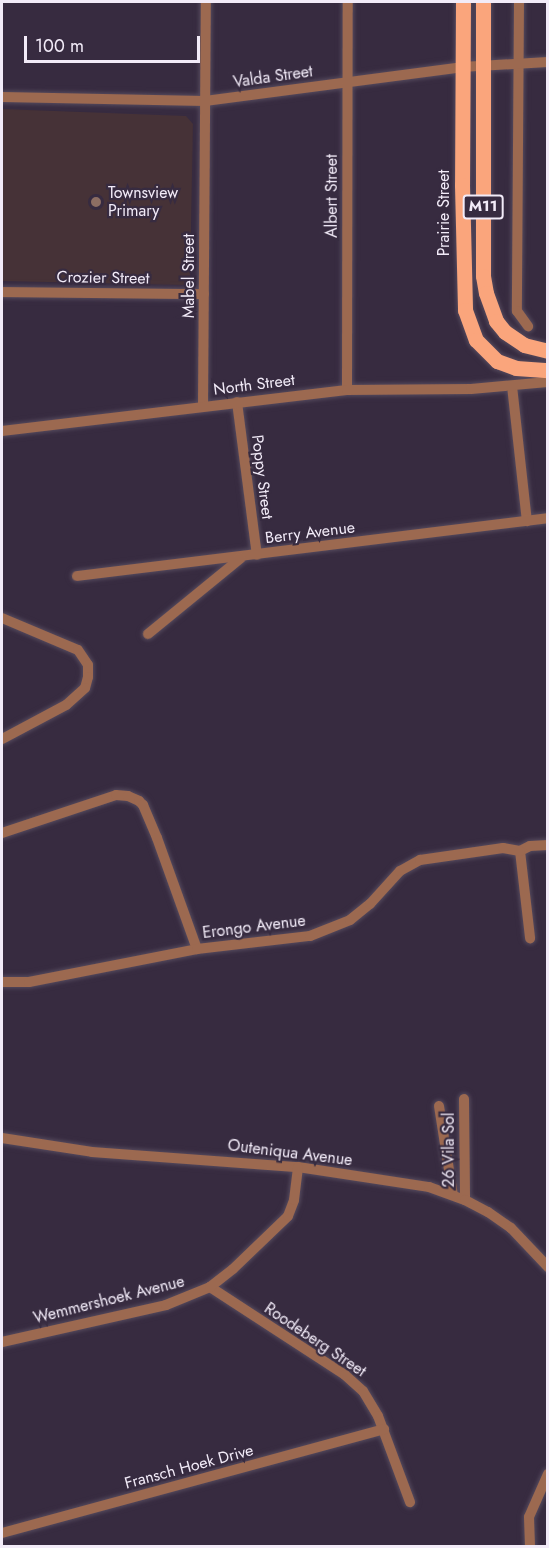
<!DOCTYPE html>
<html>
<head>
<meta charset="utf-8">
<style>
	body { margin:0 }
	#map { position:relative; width:549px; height:1548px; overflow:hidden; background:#372b40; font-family:Jost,sans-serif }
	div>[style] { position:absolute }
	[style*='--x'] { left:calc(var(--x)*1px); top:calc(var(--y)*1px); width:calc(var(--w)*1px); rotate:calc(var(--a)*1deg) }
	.education>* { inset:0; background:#463237 }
	.roads { filter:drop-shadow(0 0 2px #554a5d) drop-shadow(0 0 2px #554a5d) }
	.street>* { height:10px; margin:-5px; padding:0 5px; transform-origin:5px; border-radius:5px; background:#9c6950 }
	.primary>* { height:15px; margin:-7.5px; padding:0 7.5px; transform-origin:7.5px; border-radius:7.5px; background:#faa57c }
	.dots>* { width:16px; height:16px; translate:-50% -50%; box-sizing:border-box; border:3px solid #372b40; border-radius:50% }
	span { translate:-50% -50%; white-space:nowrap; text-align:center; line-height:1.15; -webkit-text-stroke:4.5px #372b40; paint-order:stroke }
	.shield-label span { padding:2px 4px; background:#372b40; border:2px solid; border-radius:4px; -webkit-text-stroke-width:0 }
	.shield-label { font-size:15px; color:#f2ebf8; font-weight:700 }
	.street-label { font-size:16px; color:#f2ebf8 }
	.poi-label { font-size:16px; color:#f2ebf8 }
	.left { translate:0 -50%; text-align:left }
	.frame { position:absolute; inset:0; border:3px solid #f2ebf8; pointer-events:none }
	.scale { position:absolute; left:24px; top:36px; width:176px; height:27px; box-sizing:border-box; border:3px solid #f2ebf8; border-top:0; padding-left:8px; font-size:18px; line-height:21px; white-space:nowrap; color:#f2ebf8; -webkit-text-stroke:4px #372b40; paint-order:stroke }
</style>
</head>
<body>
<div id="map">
	<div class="education">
		<i style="clip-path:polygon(2px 109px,186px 116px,193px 124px,190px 280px,184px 285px,2px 281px)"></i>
	</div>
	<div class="roads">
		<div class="street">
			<i style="--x:519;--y:2;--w:309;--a:90.4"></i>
			<i style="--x:517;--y:311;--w:19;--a:54"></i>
			<i style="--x:2;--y:97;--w:203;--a:1.1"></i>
			<i style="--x:205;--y:101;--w:259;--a:-7.5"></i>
			<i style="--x:462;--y:67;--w:86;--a:-3.3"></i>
			<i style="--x:2;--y:292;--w:202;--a:0.6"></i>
			<i style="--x:512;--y:386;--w:136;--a:83.7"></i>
			<i style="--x:347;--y:390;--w:388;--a:-89.9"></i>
			<i style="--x:237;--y:402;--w:154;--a:82.6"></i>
			<i style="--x:203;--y:406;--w:404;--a:-89.6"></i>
			<i style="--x:2;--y:431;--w:347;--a:-6.8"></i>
			<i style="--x:347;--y:390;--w:124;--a:-0.5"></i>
			<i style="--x:471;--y:389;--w:77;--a:-5.2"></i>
			<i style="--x:77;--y:576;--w:475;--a:-7"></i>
			<i style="--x:2;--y:618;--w:82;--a:22.8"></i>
			<i style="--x:78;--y:650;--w:18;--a:56"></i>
			<i style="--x:88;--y:665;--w:12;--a:90"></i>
			<i style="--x:88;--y:677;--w:11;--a:105"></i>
			<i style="--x:85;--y:688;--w:25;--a:138"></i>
			<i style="--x:66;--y:705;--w:72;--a:152"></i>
			<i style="--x:148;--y:634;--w:120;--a:-39.3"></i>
			<i style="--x:2;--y:833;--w:120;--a:-18.4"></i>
			<i style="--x:116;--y:795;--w:12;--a:5"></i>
			<i style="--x:128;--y:796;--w:12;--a:24"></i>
			<i style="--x:139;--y:801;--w:6;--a:45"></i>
			<i style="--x:143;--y:805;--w:36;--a:67"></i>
			<i style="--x:157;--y:838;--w:118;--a:70.2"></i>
			<i style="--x:520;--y:851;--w:88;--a:83.4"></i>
			<i style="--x:520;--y:851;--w:11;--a:-27"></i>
			<i style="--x:530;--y:846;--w:18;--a:-3"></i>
			<i style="--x:2;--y:982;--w:27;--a:0"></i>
			<i style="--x:29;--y:982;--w:171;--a:-11.1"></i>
			<i style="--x:197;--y:949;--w:114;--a:-6.6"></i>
			<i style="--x:310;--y:936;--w:43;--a:-21.8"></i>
			<i style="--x:350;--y:920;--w:26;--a:-39"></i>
			<i style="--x:370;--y:904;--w:45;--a:-47.7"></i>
			<i style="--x:400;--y:871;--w:23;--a:-29"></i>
			<i style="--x:420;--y:860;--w:84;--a:-8.2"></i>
			<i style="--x:503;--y:848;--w:17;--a:10"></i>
			<i style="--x:464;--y:1099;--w:101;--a:89.4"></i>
			<i style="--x:439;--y:1106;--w:90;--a:81.1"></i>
			<i style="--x:2;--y:1138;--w:91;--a:8.8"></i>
			<i style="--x:92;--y:1152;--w:207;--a:4.2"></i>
			<i style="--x:298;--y:1167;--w:133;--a:8.7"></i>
			<i style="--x:429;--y:1187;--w:38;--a:20"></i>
			<i style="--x:465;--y:1200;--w:26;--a:28"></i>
			<i style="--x:488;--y:1212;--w:28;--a:35"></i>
			<i style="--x:511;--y:1228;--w:54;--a:46.5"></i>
			<i style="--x:210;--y:1287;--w:161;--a:33.1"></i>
			<i style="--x:345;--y:1375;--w:24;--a:42"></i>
			<i style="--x:363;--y:1391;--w:29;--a:59"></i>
			<i style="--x:378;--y:1416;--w:92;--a:69.6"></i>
			<i style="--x:2;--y:1342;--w:168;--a:-12.7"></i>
			<i style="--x:166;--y:1305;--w:48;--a:-22.2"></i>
			<i style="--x:210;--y:1287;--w:29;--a:-38"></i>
			<i style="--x:233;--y:1269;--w:76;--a:-43.9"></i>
			<i style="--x:288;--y:1216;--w:17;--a:-69"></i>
			<i style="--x:294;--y:1200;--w:33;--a:-83"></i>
			<i style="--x:2;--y:1533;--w:396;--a:-15.2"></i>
			<i style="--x:530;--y:1546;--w:29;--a:-92"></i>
			<i style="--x:529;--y:1517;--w:47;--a:-66.2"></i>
		</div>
		<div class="primary">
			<i style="--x:463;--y:2;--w:183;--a:90.3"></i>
			<i style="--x:462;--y:185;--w:125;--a:88.6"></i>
			<i style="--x:465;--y:310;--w:32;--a:70"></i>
			<i style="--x:476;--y:340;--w:30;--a:45"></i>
			<i style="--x:497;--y:361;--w:20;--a:20"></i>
			<i style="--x:516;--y:368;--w:32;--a:4"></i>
			<i style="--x:483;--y:2;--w:274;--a:90"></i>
			<i style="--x:483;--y:276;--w:17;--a:80"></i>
			<i style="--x:486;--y:293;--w:30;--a:70"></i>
			<i style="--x:496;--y:321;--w:14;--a:51"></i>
			<i style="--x:505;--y:332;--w:23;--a:34"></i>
			<i style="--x:524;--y:345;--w:25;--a:14"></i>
		</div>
	</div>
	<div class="dots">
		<i style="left:96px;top:202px;background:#8d6e63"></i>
	</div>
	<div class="shield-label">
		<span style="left:483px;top:207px">M11</span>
	</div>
	<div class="street-label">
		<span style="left:273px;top:77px;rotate:-8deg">Valda Street</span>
		<span style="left:332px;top:196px;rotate:-90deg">Albert Street</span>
		<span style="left:444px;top:213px;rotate:-90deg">Prairie Street</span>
		<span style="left:189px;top:276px;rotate:-90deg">Mabel Street</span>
		<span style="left:103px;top:278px;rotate:1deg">Crozier Street</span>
		<span style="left:254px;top:385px;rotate:-7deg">North Street</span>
		<span style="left:262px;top:477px;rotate:83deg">Poppy Street</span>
		<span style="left:310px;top:533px;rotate:-7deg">Berry Avenue</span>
		<span style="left:254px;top:927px;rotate:-7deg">Erongo Avenue</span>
		<span style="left:449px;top:1150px;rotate:-90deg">26 Vila Sol</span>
		<span style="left:290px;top:1153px;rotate:7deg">Outeniqua Avenue</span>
		<span style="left:109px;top:1300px;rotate:-14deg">Wemmershoek Avenue</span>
		<span style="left:315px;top:1340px;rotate:34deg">Roodeberg Street</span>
		<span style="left:189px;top:1467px;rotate:-15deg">Fransch Hoek Drive</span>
	</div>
	<div class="poi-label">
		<span class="left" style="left:108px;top:202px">Townsview<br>Primary</span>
	</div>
	<div class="frame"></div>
	<div class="scale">100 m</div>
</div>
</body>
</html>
